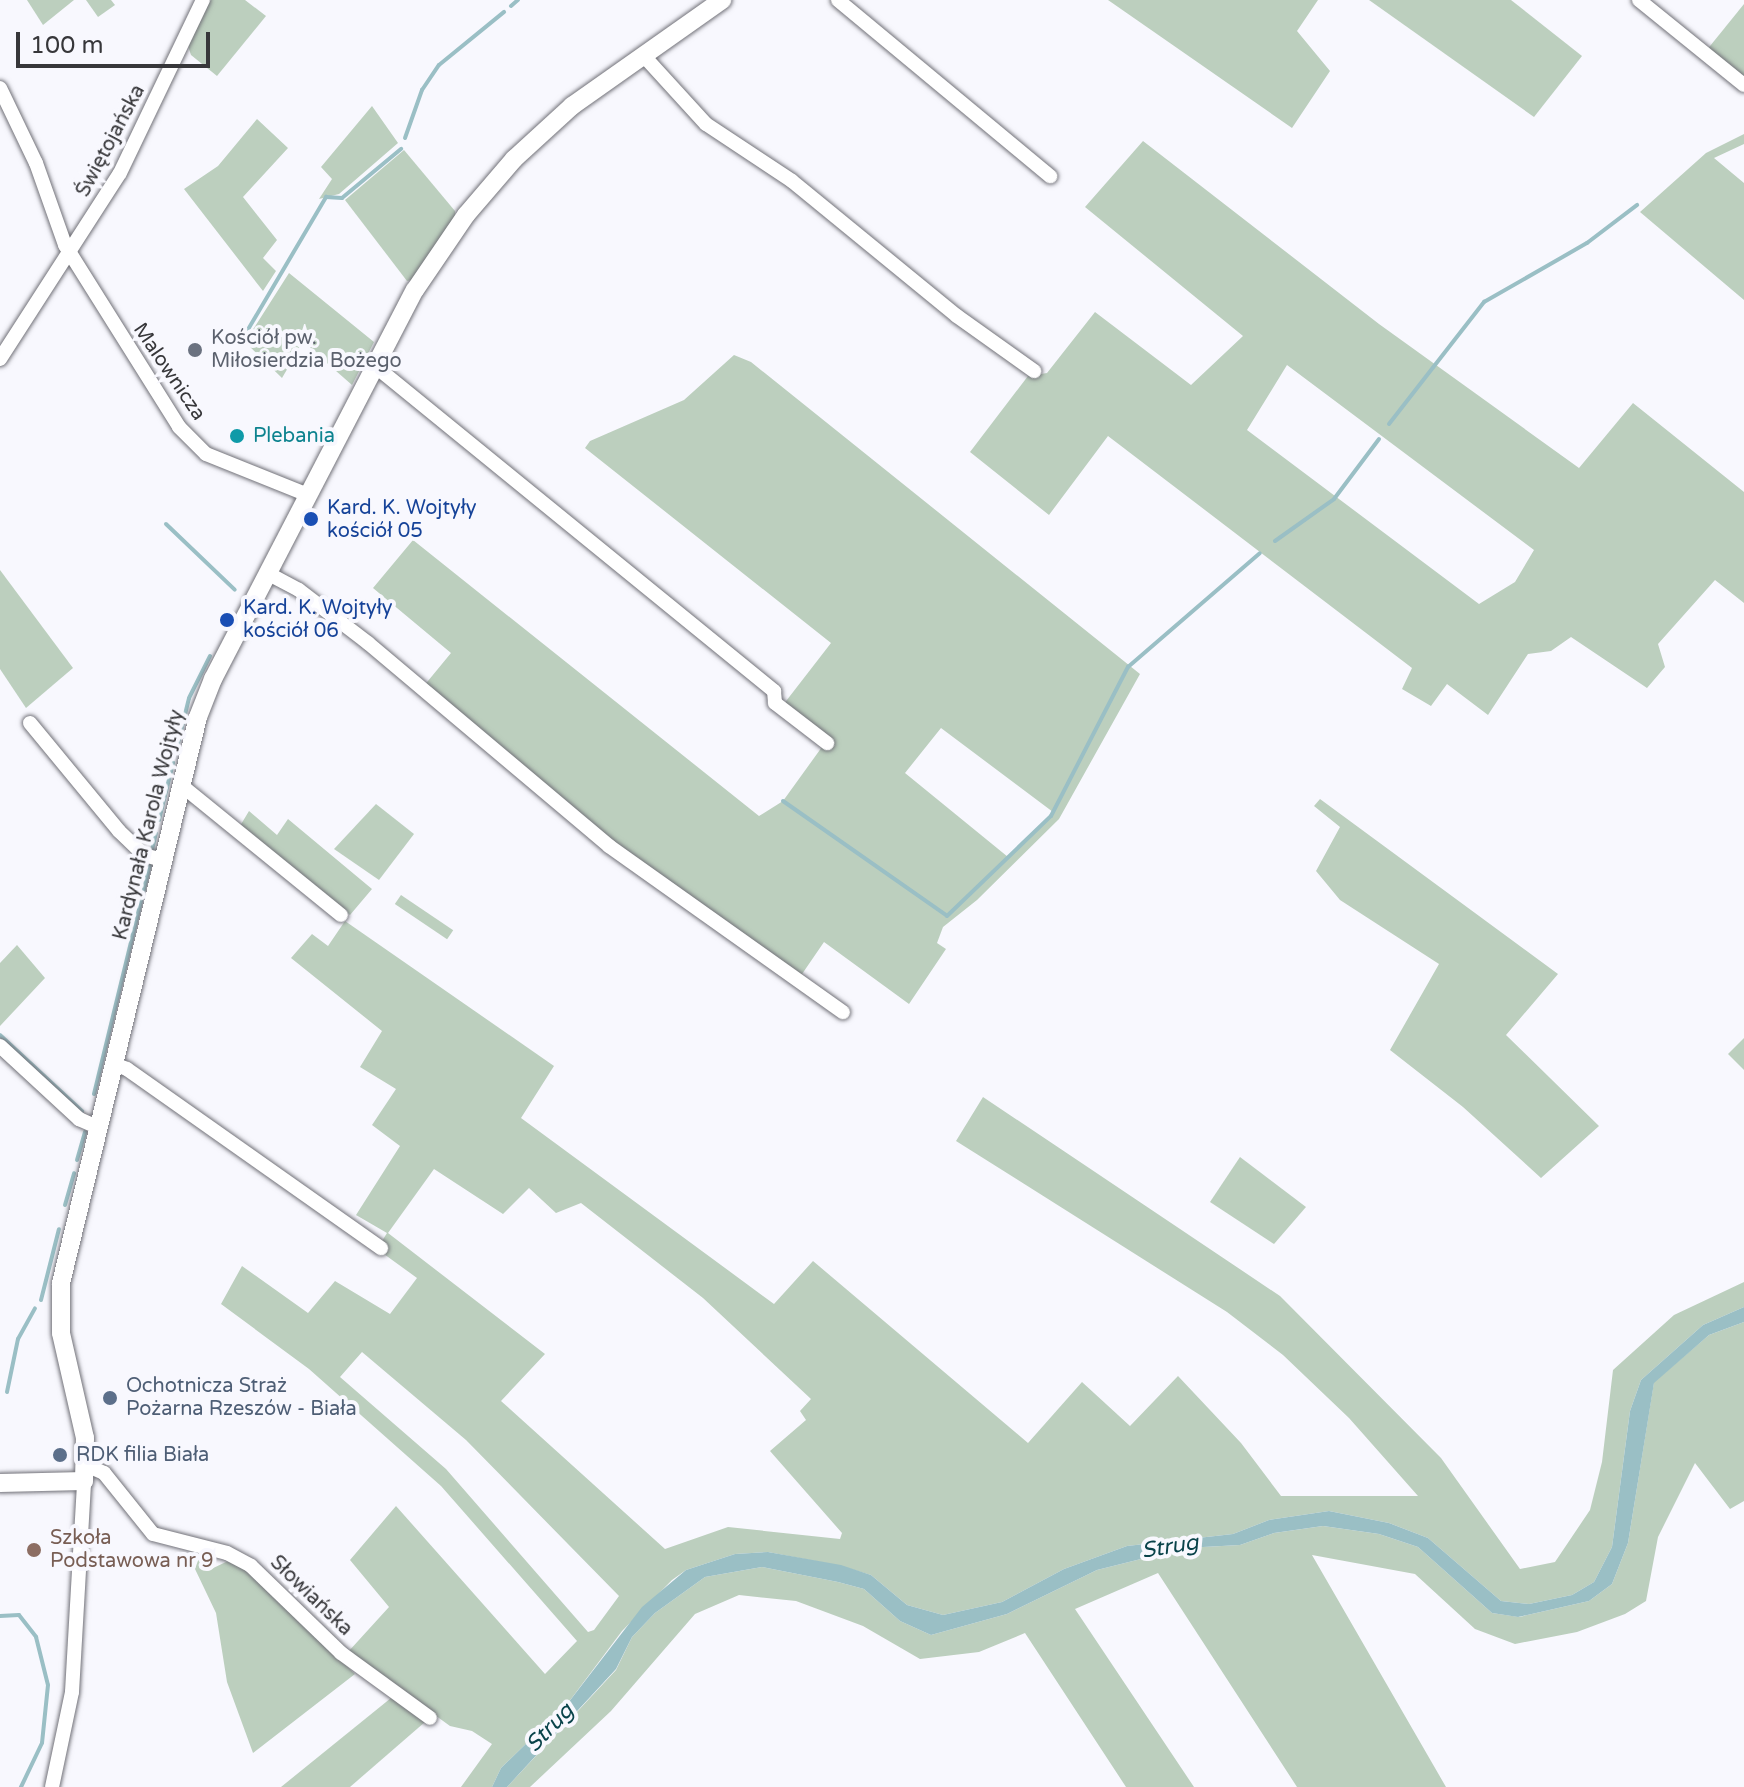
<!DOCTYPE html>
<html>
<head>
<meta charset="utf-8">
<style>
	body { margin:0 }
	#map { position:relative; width:1744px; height:1787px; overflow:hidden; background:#f8f8fe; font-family:"Varela Round",sans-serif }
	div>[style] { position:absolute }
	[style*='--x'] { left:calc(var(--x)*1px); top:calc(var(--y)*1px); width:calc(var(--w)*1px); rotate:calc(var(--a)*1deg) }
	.green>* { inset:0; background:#bccfbe; transform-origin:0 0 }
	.water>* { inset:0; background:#9abfc5 }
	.stream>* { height:4px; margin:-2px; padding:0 2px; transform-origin:2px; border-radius:2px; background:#9abfc5 }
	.roads { filter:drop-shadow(0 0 2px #717178) drop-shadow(0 0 2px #717178) }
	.minor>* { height:14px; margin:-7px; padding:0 7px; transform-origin:7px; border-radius:7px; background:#fff }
	.tertiary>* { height:18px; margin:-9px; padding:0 9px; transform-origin:9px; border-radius:9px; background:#fff }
	.dots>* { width:22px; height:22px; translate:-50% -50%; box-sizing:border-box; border:4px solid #f8f8fe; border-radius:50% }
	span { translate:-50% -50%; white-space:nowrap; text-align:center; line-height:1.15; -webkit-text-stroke:8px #f8f8fe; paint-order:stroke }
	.street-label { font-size:20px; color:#37373a }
	.worship-label { font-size:20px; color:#5b616d }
	.left { translate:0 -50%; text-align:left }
	.culture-label { font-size:20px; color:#0d838f }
	.transit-label { font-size:20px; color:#164399 }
	.service-label { font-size:20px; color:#4e5e75 }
	.education-label { font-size:20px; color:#785e54 }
	.water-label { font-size:22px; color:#09434a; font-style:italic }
	.scale { position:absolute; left:16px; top:32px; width:194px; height:36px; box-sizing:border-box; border:4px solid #37373a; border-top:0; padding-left:10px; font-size:24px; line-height:28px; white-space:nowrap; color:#37373a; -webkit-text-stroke:6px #f8f8fe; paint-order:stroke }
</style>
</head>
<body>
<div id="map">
	<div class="green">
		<i style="clip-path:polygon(27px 0,74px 0,43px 25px)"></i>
		<i style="clip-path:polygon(86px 0,111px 0,115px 5px,98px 17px)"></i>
		<i style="clip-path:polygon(209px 0,245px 0,266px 16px,217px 76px,191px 55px,188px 46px)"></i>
		<i style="clip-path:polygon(1108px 0,1318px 0,1297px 31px,1330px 71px,1292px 128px)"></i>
		<i style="clip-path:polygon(1369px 0,1511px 0,1582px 56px,1534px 117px)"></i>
		<i style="clip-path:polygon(1744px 4px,1744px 81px,1706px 51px)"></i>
		<i style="clip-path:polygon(372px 106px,398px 143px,339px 194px,319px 199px,332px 179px,321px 167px)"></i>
		<i style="clip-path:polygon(257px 119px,288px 148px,243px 197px,277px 240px,263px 258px,276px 271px,263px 291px,184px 189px,218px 166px)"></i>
		<i style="clip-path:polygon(1744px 134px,1744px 144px,1714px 158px,1744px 183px,1744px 300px,1640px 212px,1706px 153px)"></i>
		<i style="clip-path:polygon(evenodd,1143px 141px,1379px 324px,1579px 468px,1633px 403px,1744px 492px,1744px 603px,1715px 580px,1658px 644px,1665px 667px,1647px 688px,1571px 637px,1551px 651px,1528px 654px,1488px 715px,1447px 684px,1431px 706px,1402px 689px,1412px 668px,1108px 436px,1049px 515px,970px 452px,1028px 376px,1047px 373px,1095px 312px,1191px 385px,1243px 336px,1085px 207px,1143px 141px,1287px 365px,1534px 550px,1515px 582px,1479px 604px,1247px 430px,1287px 365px)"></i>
		<i style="clip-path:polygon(404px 150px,455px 211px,455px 219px,412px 280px,407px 281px,345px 200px)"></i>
		<i style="clip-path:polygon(289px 273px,374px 342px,352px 385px,303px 342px,282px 378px,245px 342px)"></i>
		<i style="clip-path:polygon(evenodd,734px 355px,751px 362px,1140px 674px,1059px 819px,977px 900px,943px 927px,937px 943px,946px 949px,909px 1004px,824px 942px,800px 977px,657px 877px,423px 687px,451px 653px,373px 588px,413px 540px,759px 816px,783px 801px,827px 740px,783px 705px,831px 643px,585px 448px,590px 441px,684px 400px,734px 355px,941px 728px,1053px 812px,1008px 857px,905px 773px,941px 728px)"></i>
		<i style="clip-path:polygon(0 570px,73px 668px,26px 708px,0 669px)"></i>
		<i style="clip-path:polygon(1320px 799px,1558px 974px,1506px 1035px,1599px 1126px,1541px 1178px,1463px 1107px,1390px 1050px,1439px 964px,1340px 900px,1316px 871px,1340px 827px,1314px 806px)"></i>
		<i style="clip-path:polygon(376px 804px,414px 834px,379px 880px,334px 849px)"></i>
		<i style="clip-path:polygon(249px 811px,277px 835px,288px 819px,372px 889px,350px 915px,240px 826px)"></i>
		<i style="left:401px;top:895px;width:63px;height:11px;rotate:34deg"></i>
		<i style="clip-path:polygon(evenodd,345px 921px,554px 1066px,521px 1118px,774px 1304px,813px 1261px,1028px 1443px,1082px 1382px,1130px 1426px,1178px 1376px,1241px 1443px,1281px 1496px,1418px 1496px,1349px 1418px,1283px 1355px,1227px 1312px,956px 1141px,983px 1097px,1280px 1296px,1441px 1458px,1520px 1569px,1555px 1562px,1590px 1510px,1602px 1462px,1613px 1370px,1674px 1315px,1744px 1282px,1744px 1307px,1703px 1325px,1641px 1380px,1630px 1411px,1612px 1547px,1594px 1582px,1572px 1595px,1529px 1604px,1501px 1601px,1428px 1538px,1389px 1523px,1329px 1511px,1269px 1520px,1233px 1534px,1127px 1546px,1064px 1569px,1002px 1602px,943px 1615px,907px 1605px,871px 1575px,841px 1566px,768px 1552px,735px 1554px,686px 1570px,672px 1580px,622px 1631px,568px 1703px,501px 1768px,492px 1787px,461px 1787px,492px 1744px,472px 1731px,450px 1726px,348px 1652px,389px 1607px,350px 1560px,396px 1506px,545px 1674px,577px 1641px,441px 1486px,309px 1369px,221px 1304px,242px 1266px,308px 1313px,335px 1281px,390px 1314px,417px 1278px,377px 1249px,387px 1233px,356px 1215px,400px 1146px,372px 1125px,396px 1089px,360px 1067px,382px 1031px,291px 958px,312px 934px,328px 946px,345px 921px,434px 1169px,503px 1214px,529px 1188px,556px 1213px,581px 1203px,703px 1298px,811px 1399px,800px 1411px,806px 1420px,770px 1451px,842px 1533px,840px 1539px,728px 1527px,665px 1549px,501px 1401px,545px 1354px,388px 1233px,434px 1169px,345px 921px,362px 1352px,466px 1440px,619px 1596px,594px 1630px,588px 1632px,446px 1469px,340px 1377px,362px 1352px)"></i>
		<i style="clip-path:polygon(17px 945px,45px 978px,0 1026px,0 963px)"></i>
		<i style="clip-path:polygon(1744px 1038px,1744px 1070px,1728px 1054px)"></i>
		<i style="clip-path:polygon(1240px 1157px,1306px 1207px,1274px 1244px,1210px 1202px)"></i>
		<i style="clip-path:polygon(1744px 1322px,1744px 1501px,1730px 1509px,1695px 1463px,1658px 1537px,1646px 1601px,1625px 1614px,1577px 1632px,1515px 1644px,1475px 1629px,1415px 1574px,1312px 1555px,1446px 1787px,1297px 1787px,1158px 1573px,1075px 1609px,1194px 1787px,1126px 1787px,1025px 1633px,979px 1652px,920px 1659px,863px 1626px,796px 1601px,739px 1595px,695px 1614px,611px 1711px,530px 1787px,507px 1787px,616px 1670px,632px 1637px,655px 1613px,705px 1577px,762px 1567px,838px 1582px,864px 1589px,900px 1621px,931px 1635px,1007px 1614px,1097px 1570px,1185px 1548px,1240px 1545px,1274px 1533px,1323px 1526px,1379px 1534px,1418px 1547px,1492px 1613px,1519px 1617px,1589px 1601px,1612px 1584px,1628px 1543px,1654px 1382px,1709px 1335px)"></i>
		<i style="clip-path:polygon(201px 1552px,207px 1571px,228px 1561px,247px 1570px,355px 1674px,253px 1753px,227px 1682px,216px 1613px,195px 1569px)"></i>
		<i style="clip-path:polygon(391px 1698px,425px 1722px,350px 1787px,281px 1787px)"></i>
	</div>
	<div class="water">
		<i style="clip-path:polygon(1744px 1307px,1744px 1322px,1709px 1335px,1654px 1383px,1628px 1543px,1612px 1584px,1589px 1601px,1518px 1617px,1492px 1613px,1418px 1547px,1379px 1534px,1323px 1526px,1274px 1533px,1240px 1545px,1185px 1548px,1097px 1570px,1007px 1614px,931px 1635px,900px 1621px,864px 1589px,838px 1582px,762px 1567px,705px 1577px,655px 1613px,632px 1637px,616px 1669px,507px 1787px,492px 1787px,501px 1768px,568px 1703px,642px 1607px,686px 1570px,735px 1554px,768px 1552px,841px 1565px,871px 1575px,907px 1605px,943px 1615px,1002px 1602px,1064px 1569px,1127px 1546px,1233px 1534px,1269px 1520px,1329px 1511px,1389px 1523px,1428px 1538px,1501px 1601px,1529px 1604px,1572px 1595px,1594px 1582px,1612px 1547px,1630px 1411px,1641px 1380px,1703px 1325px)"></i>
	</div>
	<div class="stream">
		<i style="--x:511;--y:6;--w:9;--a:-41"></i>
		<i style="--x:405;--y:138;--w:51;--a:-70.5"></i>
		<i style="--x:422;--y:90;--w:30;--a:-56"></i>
		<i style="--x:439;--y:65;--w:84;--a:-39.2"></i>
		<i style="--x:243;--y:338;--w:164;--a:-59.5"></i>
		<i style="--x:326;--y:197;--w:16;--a:4"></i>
		<i style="--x:342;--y:198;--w:77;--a:-39.7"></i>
		<i style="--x:1389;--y:424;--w:155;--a:-52.1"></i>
		<i style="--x:1484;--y:302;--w:119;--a:-29.8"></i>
		<i style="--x:1587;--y:243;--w:63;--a:-37.2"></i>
		<i style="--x:166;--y:524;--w:95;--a:43.7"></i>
		<i style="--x:1275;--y:541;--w:72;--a:-35.4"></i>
		<i style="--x:1334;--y:499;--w:75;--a:-53.1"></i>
		<i style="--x:177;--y:747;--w:50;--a:-76.2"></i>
		<i style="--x:189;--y:698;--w:47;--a:-63.4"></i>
		<i style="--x:783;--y:801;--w:200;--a:35"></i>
		<i style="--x:947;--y:916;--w:144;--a:-43.9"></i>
		<i style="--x:1051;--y:816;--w:168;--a:-62.7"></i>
		<i style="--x:1128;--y:667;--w:174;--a:-40.8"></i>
		<i style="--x:159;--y:820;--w:59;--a:-76.2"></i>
		<i style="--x:152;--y:850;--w:17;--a:-77"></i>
		<i style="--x:0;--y:1035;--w:112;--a:42.8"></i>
		<i style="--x:94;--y:1094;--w:237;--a:-76.3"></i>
		<i style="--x:77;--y:1160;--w:29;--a:-74"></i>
		<i style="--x:65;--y:1205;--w:33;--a:-74"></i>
		<i style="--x:41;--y:1300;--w:73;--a:-75.8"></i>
		<i style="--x:7;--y:1392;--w:54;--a:-78.3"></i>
		<i style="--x:18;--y:1339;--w:35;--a:-61"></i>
		<i style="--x:0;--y:1616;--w:19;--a:-3"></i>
		<i style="--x:19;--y:1615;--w:28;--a:52"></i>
		<i style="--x:36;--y:1637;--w:49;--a:76"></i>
		<i style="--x:48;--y:1685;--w:58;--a:95.9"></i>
		<i style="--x:42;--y:1743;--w:49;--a:115.5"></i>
	</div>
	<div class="roads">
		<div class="minor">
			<i style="--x:838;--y:0;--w:276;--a:39.7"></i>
			<i style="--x:1639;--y:0;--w:135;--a:39"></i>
			<i style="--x:643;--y:55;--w:93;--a:47.6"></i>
			<i style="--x:706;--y:124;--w:103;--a:33.5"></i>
			<i style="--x:792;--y:181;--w:213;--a:39.3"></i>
			<i style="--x:957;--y:316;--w:95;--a:35.5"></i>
			<i style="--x:0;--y:88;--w:83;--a:64.4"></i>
			<i style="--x:36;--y:163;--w:87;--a:70.5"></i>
			<i style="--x:65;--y:245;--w:215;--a:57.9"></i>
			<i style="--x:179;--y:427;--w:38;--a:45"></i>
			<i style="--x:206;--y:454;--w:110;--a:21.9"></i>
			<i style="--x:0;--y:359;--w:221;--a:-57.2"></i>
			<i style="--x:120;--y:173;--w:192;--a:-64.4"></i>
			<i style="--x:375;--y:366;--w:515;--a:39.16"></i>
			<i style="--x:774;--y:691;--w:12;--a:85"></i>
			<i style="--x:775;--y:703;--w:66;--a:37.6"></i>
			<i style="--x:267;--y:573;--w:36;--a:28"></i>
			<i style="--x:299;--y:590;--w:87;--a:37.5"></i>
			<i style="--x:368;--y:643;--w:315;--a:40.1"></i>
			<i style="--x:609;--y:846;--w:287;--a:35.4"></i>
			<i style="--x:30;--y:723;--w:140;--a:50.5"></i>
			<i style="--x:119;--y:831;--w:35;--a:44"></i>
			<i style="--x:144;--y:855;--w:20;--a:15"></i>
			<i style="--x:181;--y:785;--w:206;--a:39.1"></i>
			<i style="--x:0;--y:1046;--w:108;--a:42.7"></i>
			<i style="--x:79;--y:1119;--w:22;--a:24"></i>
			<i style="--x:114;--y:1064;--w:14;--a:21"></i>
			<i style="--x:127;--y:1069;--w:311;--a:35.2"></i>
			<i style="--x:86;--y:1465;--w:20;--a:24"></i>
			<i style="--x:104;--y:1473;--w:78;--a:51.2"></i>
			<i style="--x:153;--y:1534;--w:76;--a:14.4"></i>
			<i style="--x:227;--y:1553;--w:27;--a:28"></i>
			<i style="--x:251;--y:1566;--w:125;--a:44"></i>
			<i style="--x:341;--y:1653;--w:110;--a:36.1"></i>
			<i style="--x:52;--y:1787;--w:97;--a:-78.1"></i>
			<i style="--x:72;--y:1692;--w:211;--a:-86.7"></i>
		</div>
		<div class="tertiary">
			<i style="--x:0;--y:1483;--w:84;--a:-1.4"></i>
			<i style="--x:84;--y:1481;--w:43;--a:-88.7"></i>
			<i style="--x:85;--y:1438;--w:108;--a:-102.9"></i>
			<i style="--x:61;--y:1333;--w:50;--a:-90"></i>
			<i style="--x:61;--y:1283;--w:582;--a:-76.39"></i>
			<i style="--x:198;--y:717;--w:41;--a:-68.5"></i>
			<i style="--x:213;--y:679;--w:438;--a:-62.6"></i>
			<i style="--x:415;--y:290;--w:91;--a:-55.8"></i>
			<i style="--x:466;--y:215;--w:74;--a:-49.4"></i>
			<i style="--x:514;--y:159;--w:79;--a:-42.4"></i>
			<i style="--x:572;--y:106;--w:184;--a:-35.2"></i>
		</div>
	</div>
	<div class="dots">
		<i style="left:195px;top:350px;background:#6b7280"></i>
		<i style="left:237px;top:436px;background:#0f9aa8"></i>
		<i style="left:311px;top:519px;background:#1a4fb4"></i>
		<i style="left:227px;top:620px;background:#1a4fb4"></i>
		<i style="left:110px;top:1398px;background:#5c6f8a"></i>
		<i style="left:60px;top:1455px;background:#5c6f8a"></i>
		<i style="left:34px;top:1550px;background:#8d6e63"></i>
	</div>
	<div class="street-label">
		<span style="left:111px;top:141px;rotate:-62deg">Świętojańska</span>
		<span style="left:169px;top:372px;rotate:56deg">Malownicza</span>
		<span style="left:149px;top:825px;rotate:-76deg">Kardynała Karola Wojtyły</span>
		<span style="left:311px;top:1596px;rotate:44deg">Słowiańska</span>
	</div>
	<div class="worship-label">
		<span class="left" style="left:211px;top:350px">Kościół pw.<br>Miłosierdzia Bożego</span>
	</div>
	<div class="culture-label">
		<span class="left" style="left:253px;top:436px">Plebania</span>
	</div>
	<div class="transit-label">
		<span class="left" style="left:327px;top:520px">Kard. K. Wojtyły<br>kościół 05</span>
		<span class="left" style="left:243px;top:620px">Kard. K. Wojtyły<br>kościół 06</span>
	</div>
	<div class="service-label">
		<span class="left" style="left:126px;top:1398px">Ochotnicza Straż<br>Pożarna Rzeszów - Biała</span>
		<span class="left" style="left:76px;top:1455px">RDK filia Biała</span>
	</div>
	<div class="education-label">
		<span class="left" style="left:50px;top:1550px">Szkoła<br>Podstawowa nr 9</span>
	</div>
	<div class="water-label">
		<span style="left:1170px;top:1547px;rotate:-9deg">Strug</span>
		<span style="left:550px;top:1728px;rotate:-46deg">Strug</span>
	</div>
	<div class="scale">100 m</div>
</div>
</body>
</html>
